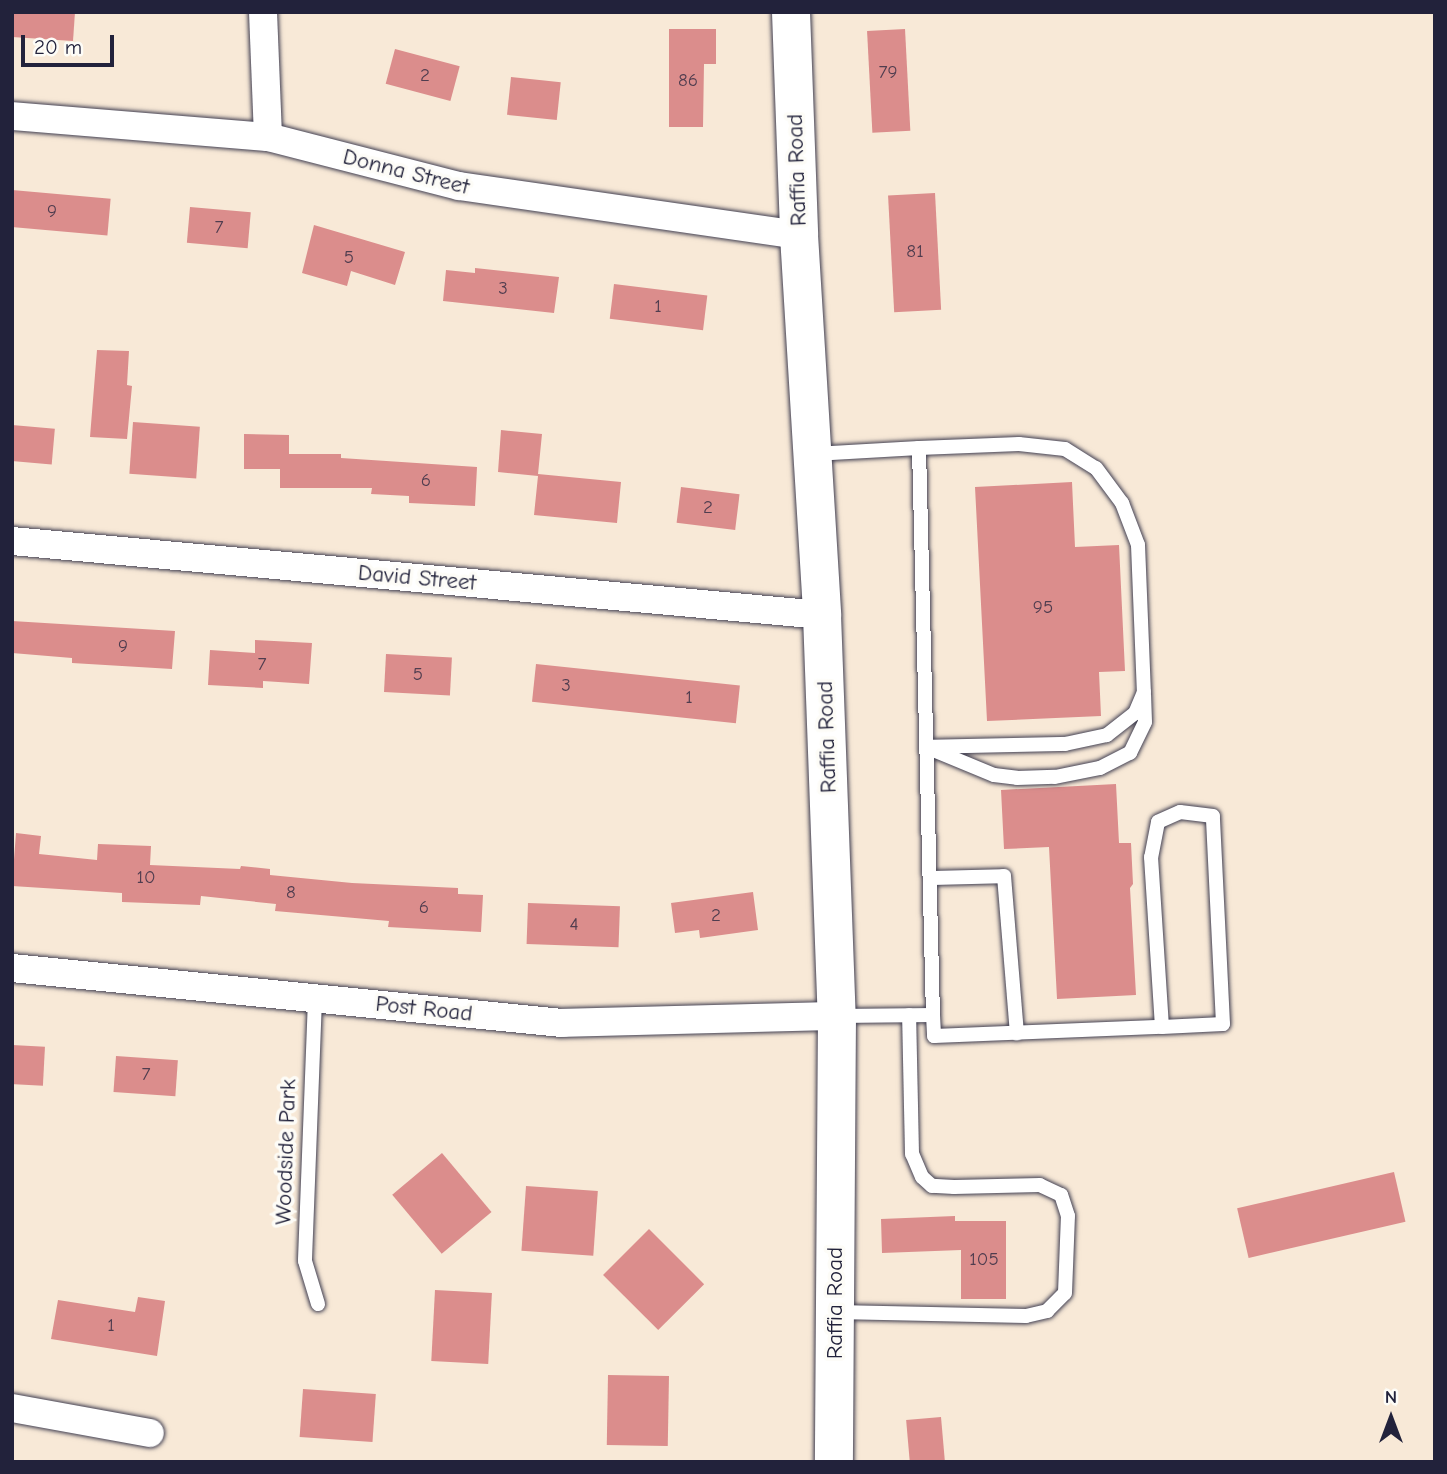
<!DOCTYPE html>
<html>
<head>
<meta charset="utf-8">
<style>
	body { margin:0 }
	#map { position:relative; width:1447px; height:1474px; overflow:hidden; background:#f8e9d7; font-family:"Comic Neue",sans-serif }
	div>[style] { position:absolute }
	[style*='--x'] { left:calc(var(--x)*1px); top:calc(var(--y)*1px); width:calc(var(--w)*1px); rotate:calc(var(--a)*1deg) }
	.building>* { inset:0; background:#db8d8c; transform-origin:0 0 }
	.roads { filter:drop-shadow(0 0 2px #424052) drop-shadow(0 0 2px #424052) }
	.service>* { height:14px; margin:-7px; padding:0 7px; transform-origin:7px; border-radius:7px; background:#fff }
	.minor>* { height:28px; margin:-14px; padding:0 14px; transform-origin:14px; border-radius:14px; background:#fff }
	.secondary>* { height:38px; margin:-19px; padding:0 19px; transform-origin:19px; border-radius:19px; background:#fff }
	span { translate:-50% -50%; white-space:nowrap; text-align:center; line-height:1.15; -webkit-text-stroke:7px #fdfcf7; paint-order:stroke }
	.number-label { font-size:19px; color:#503d4f }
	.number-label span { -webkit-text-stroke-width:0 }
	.street-label { font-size:23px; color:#22223b }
	.frame { position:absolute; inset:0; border:14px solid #22223b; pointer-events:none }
	.north { position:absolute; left:1356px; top:1383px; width:70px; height:70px; -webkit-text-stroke:5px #fdfcf7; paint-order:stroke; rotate:0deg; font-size:19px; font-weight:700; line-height:28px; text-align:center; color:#22223b }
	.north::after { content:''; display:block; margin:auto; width:24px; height:32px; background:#22223b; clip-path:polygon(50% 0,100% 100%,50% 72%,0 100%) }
	.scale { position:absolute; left:21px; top:35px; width:93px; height:32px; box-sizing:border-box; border:4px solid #22223b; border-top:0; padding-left:9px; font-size:21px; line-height:24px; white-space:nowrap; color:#22223b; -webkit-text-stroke:5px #fdfcf7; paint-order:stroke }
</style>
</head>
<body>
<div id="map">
	<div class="building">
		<i style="clip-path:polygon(12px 12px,75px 12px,73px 41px,12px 37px)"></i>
		<i style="clip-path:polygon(669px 29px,716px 29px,716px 64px,704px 64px,703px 127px,669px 127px)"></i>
		<i style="left:905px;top:29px;width:102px;height:38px;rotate:87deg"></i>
		<i style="left:395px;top:49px;width:67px;height:36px;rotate:15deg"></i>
		<i style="left:511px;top:77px;width:50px;height:38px;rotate:6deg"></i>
		<i style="left:12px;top:190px;width:99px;height:37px;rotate:5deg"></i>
		<i style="left:935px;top:193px;width:117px;height:47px;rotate:87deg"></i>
		<i style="left:190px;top:207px;width:61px;height:36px;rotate:5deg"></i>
		<i style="clip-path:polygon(314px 225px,405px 252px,395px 285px,351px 271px,347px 286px,302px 273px)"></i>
		<i style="clip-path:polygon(475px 268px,559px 277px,554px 313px,443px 301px,446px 270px,475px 273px)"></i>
		<i style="left:614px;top:284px;width:94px;height:35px;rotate:7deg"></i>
		<i style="clip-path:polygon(97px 350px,129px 351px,127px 385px,132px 386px,127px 439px,90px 437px)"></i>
		<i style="left:133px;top:422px;width:67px;height:52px;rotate:4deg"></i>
		<i style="left:12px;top:425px;width:43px;height:36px;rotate:5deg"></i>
		<i style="clip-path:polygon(501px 430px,542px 434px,538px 474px,621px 482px,617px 523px,534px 515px,538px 476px,498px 472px)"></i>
		<i style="clip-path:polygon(244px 434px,289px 435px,289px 454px,341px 454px,341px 458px,477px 467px,475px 506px,409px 503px,409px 496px,371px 494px,372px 488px,280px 488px,280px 469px,244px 469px)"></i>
		<i style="clip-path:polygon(1072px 482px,1075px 547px,1119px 545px,1125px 671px,1099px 672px,1101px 716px,987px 721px,975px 487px)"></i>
		<i style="left:681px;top:487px;width:59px;height:36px;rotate:7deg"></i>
		<i style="clip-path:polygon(12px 621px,175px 631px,172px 669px,72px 663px,72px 658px,12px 653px)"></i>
		<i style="clip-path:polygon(255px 640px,312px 643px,309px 684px,263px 681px,263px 688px,208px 685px,210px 650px,255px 653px)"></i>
		<i style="left:386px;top:654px;width:66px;height:38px;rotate:3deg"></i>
		<i style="left:536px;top:664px;width:205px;height:38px;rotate:6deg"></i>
		<i style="clip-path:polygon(1116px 784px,1119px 843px,1131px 843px,1133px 884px,1130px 888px,1136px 995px,1057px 999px,1049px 847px,1004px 849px,1001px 790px)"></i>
		<i style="clip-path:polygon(16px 833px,41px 836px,39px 854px,97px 860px,98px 844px,151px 846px,150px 865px,240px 869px,241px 866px,270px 869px,270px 875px,352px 883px,458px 888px,458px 894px,483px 895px,481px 932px,388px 927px,389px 921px,275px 911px,276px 904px,201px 896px,200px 905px,122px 902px,122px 893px,12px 886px)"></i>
		<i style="clip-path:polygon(753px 892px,758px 930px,700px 938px,699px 930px,675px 933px,671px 903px)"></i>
		<i style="left:528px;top:903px;width:92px;height:41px;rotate:2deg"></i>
		<i style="left:12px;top:1045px;width:33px;height:39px;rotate:3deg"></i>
		<i style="left:116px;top:1056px;width:62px;height:36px;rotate:4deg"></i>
		<i style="left:442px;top:1153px;width:77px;height:65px;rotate:50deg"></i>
		<i style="left:1394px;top:1172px;width:51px;height:161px;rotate:77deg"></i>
		<i style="left:526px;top:1186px;width:72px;height:65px;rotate:4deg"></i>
		<i style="clip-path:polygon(955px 1216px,955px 1221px,1006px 1221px,1006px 1299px,961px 1299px,961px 1250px,882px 1253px,881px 1219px)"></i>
		<i style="left:649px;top:1229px;width:78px;height:65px;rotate:45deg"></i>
		<i style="left:435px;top:1290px;width:57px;height:71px;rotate:3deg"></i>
		<i style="clip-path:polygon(138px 1297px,165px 1301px,157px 1356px,51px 1339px,58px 1300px,135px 1312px)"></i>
		<i style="left:608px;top:1375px;width:61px;height:70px;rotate:1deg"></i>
		<i style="left:303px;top:1389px;width:73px;height:48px;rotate:4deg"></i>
		<i style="left:941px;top:1417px;width:45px;height:35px;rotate:85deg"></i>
	</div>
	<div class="roads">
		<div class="service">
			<i style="--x:919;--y:448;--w:100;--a:-2.3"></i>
			<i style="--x:1019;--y:444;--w:46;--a:6.2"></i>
			<i style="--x:1065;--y:449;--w:36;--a:32"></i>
			<i style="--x:1096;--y:468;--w:44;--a:53.4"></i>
			<i style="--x:1122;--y:503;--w:45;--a:69.1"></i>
			<i style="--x:1138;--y:545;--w:147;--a:87.7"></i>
			<i style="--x:1144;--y:692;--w:23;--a:113"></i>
			<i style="--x:1135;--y:713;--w:36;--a:142"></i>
			<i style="--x:1107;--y:735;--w:43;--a:167.9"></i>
			<i style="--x:1065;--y:744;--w:138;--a:178.8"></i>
			<i style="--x:814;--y:454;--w:105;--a:-3.3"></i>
			<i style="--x:919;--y:448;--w:567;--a:88.59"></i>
			<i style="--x:933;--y:1015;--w:95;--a:179.4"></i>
			<i style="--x:931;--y:749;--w:68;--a:22.4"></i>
			<i style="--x:994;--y:775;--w:23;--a:7"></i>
			<i style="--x:1017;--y:778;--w:38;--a:-2"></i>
			<i style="--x:1055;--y:777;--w:46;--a:-11.3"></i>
			<i style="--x:1100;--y:768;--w:34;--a:-27"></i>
			<i style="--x:1130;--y:753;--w:34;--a:-64"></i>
			<i style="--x:1145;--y:722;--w:27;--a:-92"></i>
			<i style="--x:930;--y:878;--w:74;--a:-1.5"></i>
			<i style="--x:1004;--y:876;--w:158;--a:85.3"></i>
			<i style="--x:315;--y:999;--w:262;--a:92.2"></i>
			<i style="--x:305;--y:1261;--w:45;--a:73.2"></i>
			<i style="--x:933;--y:1015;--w:21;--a:87"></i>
			<i style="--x:934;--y:1036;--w:228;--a:-2.3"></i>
			<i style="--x:1162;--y:1027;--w:61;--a:-2.8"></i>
			<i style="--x:1223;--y:1024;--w:208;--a:-92.8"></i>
			<i style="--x:1213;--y:816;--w:33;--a:-173"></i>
			<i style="--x:1180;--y:812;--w:24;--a:156"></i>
			<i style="--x:1158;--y:822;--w:36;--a:101"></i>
			<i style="--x:1151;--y:857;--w:170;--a:86.3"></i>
			<i style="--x:836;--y:1312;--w:190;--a:1.2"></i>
			<i style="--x:1026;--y:1316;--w:22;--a:-13"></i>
			<i style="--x:1047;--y:1311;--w:25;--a:-45"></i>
			<i style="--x:1065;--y:1293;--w:77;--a:-87.8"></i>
			<i style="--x:1068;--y:1216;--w:22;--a:-108"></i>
			<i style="--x:1061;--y:1195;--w:23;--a:-155"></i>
			<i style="--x:1040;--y:1185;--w:86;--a:178.7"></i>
			<i style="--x:954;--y:1187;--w:22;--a:-177"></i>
			<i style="--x:932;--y:1186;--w:13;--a:-138"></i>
			<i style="--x:922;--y:1177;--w:25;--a:-113"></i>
			<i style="--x:912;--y:1154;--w:139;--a:-91.2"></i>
		</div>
		<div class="minor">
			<i style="--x:263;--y:12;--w:125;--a:87.7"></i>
			<i style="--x:12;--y:116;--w:257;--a:4.7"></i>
			<i style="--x:268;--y:137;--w:197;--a:14.4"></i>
			<i style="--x:459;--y:186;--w:344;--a:8.2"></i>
			<i style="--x:12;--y:541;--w:813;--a:5.22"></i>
			<i style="--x:12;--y:968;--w:553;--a:5.71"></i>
			<i style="--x:562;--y:1023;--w:275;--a:-1.5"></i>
			<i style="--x:12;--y:1408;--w:140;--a:10.3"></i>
		</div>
		<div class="secondary">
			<i style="--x:791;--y:12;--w:223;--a:87.9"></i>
			<i style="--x:799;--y:235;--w:381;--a:86.5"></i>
			<i style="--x:822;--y:615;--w:401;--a:87.9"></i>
			<i style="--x:837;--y:1016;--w:446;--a:90.4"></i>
		</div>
	</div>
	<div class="number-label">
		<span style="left:888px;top:73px">79</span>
		<span style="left:425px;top:76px">2</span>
		<span style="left:688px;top:81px">86</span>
		<span style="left:52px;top:212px">9</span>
		<span style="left:219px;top:228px">7</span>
		<span style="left:915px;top:252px">81</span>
		<span style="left:349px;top:258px">5</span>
		<span style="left:503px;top:289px">3</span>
		<span style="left:658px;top:307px">1</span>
		<span style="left:426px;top:481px">6</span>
		<span style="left:708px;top:508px">2</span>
		<span style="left:1043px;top:608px">95</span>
		<span style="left:123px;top:647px">9</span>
		<span style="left:262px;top:665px">7</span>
		<span style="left:418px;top:675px">5</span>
		<span style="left:566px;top:686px">3</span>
		<span style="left:689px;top:698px">1</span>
		<span style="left:146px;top:878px">10</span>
		<span style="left:291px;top:893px">8</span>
		<span style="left:424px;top:908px">6</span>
		<span style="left:716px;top:916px">2</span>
		<span style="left:574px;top:925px">4</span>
		<span style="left:146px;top:1075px">7</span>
		<span style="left:984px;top:1260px">105</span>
		<span style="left:111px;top:1326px">1</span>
	</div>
	<div class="street-label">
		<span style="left:797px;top:170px;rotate:-92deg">Raffia Road</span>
		<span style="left:406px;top:172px;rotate:14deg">Donna Street</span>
		<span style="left:417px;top:578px;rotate:5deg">David Street</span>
		<span style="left:827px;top:737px;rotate:-92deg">Raffia Road</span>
		<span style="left:424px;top:1009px;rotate:6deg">Post Road</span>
		<span style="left:286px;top:1152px;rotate:-88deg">Woodside Park</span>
		<span style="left:835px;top:1303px;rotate:-90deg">Raffia Road</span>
	</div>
	<div class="frame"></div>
	<div class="north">N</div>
	<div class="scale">20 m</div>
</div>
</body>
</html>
